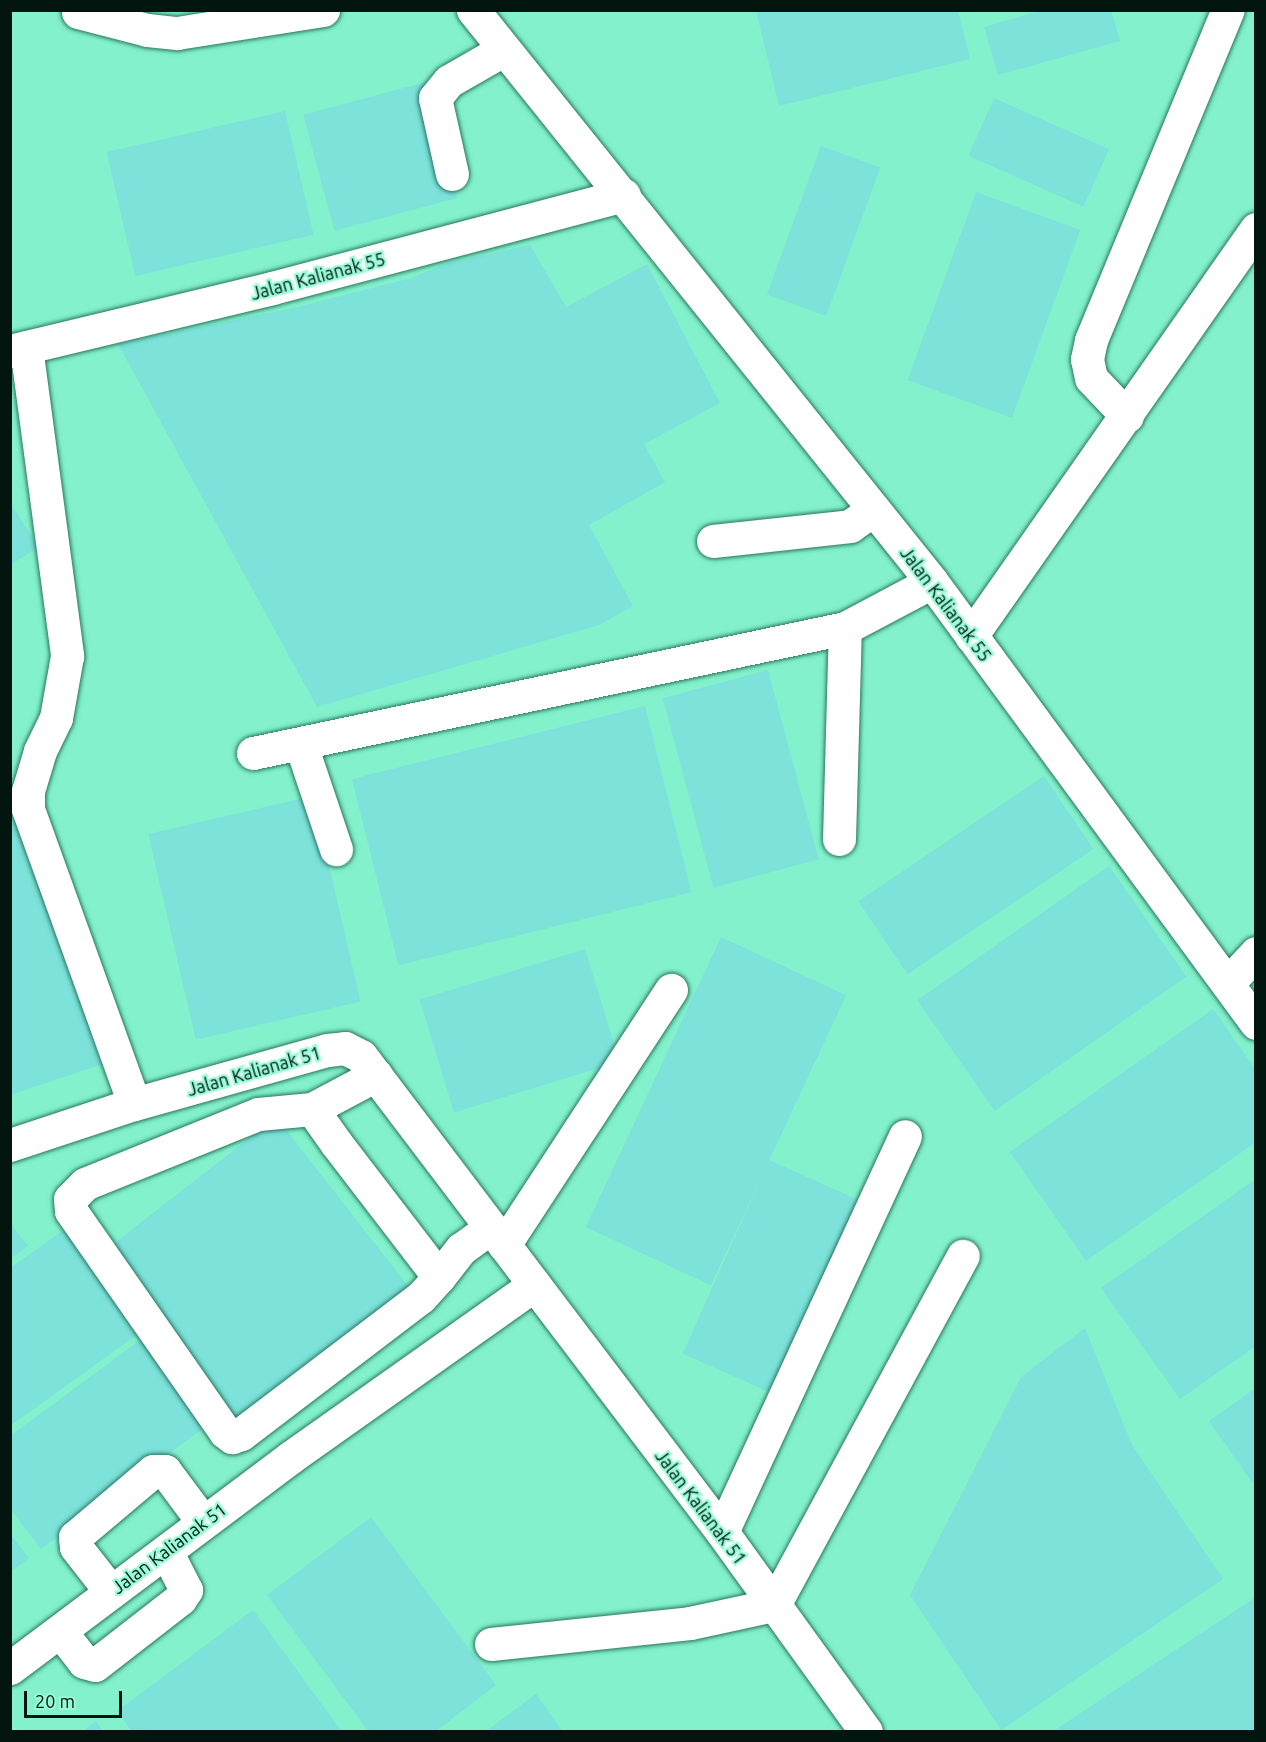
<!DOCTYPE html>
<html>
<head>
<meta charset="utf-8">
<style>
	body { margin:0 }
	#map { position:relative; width:1266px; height:1742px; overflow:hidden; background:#98fbd7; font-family:Ubuntu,sans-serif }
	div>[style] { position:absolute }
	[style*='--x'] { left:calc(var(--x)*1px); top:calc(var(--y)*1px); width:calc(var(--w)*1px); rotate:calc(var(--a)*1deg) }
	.built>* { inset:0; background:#83f2cc; transform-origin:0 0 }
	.building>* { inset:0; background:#7ce2da; transform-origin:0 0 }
	.roads { filter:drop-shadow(0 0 2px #29775f) drop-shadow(0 0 2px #29775f) }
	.minor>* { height:33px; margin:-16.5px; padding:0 16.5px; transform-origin:16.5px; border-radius:16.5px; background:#fff }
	span { translate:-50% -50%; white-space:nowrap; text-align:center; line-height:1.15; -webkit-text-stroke:4.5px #98fbd7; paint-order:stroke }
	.street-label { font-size:18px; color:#02150e }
	.frame { position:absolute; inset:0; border:12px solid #02150e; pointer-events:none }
	.scale { position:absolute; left:24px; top:1691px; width:98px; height:27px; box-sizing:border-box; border:3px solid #02150e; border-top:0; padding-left:8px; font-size:18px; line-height:21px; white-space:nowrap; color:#02150e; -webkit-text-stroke:4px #98fbd7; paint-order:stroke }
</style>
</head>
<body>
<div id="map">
	<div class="built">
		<i style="left:11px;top:11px;width:1244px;height:1721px"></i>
	</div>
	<div class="building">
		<i style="clip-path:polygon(756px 10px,958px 10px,970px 59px,779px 106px)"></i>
		<i style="clip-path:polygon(1043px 10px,1111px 10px,1120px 41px,998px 75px,984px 27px)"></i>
		<i style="left:426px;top:82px;width:120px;height:127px;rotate:75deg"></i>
		<i style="left:994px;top:98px;width:126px;height:63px;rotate:24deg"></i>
		<i style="left:285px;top:111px;width:127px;height:183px;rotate:77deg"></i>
		<i style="left:821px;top:146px;width:63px;height:158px;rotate:20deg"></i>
		<i style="left:976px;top:192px;width:111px;height:200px;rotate:20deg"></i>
		<i style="clip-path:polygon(530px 245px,566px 307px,647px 264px,720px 403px,644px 444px,665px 482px,589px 525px,633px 606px,599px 625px,317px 707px,118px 344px,297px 307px,411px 278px,448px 263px)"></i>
		<i style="clip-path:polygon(10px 503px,39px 547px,10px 565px)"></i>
		<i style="left:768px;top:670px;width:196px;height:109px;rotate:75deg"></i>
		<i style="left:645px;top:706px;width:192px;height:302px;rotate:76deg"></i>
		<i style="left:1044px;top:776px;width:88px;height:224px;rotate:56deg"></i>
		<i style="left:313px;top:796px;width:211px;height:169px;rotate:77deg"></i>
		<i style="clip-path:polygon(21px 808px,106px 1063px,10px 1095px,10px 811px)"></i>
		<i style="left:1109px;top:866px;width:135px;height:234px;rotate:55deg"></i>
		<i style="left:721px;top:937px;width:138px;height:320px;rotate:25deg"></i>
		<i style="left:585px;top:949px;width:118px;height:173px;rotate:73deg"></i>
		<i style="clip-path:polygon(1213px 1009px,1256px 1070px,1256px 1142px,1086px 1261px,1010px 1152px)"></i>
		<i style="left:276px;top:1117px;width:223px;height:219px;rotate:52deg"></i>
		<i style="left:769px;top:1160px;width:111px;height:212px;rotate:24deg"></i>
		<i style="clip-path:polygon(1256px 1179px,1256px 1346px,1180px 1399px,1101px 1288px)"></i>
		<i style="clip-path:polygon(10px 1223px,28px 1246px,10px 1259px)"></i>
		<i style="clip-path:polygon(69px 1226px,145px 1329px,10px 1426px,10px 1268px)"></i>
		<i style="clip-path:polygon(1085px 1328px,1132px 1445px,1223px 1579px,1001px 1730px,910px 1595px,1021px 1377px)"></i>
		<i style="clip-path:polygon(144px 1337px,209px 1424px,41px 1549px,10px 1508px,10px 1436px)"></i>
		<i style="clip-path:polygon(1256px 1388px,1256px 1488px,1209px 1421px)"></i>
		<i style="clip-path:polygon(371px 1517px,496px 1685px,435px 1732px,369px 1732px,267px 1595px)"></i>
		<i style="clip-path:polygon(10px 1534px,29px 1558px,10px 1572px)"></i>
		<i style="clip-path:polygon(1256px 1597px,1256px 1732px,1052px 1732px,1174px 1651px)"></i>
		<i style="clip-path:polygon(253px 1610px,342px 1732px,132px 1732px,117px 1711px)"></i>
		<i style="clip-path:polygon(536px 1694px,563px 1732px,485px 1732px)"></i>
		<i style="clip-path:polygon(96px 1721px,103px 1732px,82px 1732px)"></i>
	</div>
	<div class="roads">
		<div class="minor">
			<i style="--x:473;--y:10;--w:733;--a:51.25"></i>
			<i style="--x:932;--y:582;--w:547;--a:53.7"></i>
			<i style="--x:78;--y:12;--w:71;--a:14.6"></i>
			<i style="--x:147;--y:30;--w:30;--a:6"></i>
			<i style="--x:177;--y:33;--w:148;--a:-9"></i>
			<i style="--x:452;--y:174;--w:78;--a:-102.6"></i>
			<i style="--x:435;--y:98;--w:22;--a:-51"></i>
			<i style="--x:449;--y:81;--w:62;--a:-29.9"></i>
			<i style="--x:26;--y:347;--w:312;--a:82.4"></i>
			<i style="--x:67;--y:656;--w:63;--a:100.1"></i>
			<i style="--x:56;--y:718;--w:37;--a:116"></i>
			<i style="--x:40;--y:751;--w:42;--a:106.7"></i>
			<i style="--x:28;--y:791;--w:18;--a:90"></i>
			<i style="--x:28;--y:809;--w:313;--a:70.2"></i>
			<i style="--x:10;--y:351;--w:269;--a:-13.5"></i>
			<i style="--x:272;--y:288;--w:364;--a:-14.8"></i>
			<i style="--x:1127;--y:416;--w:52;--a:-133.5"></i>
			<i style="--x:1091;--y:378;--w:19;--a:-102"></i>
			<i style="--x:1087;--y:359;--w:19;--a:-78"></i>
			<i style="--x:1091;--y:340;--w:357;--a:-67.5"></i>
			<i style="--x:713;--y:541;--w:138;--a:-6.2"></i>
			<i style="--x:850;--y:526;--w:29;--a:-35"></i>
			<i style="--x:971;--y:636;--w:497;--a:-55"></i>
			<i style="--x:301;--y:745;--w:110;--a:71.4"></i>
			<i style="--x:253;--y:753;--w:605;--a:-11.92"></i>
			<i style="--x:839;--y:839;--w:211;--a:-88.4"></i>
			<i style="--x:845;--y:628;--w:98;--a:-27.9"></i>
			<i style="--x:1228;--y:983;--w:41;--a:-47"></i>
			<i style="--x:376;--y:1075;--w:72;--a:152"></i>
			<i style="--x:312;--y:1109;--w:42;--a:54.8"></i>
			<i style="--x:336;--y:1143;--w:169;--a:52.5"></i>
			<i style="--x:439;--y:1277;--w:36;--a:-52"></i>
			<i style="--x:461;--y:1249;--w:37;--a:-36"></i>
			<i style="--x:312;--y:1109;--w:54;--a:174.7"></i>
			<i style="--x:258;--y:1114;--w:187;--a:158"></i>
			<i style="--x:85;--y:1184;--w:21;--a:135"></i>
			<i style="--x:70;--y:1199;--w:12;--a:85"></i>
			<i style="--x:71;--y:1211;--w:269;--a:55.1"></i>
			<i style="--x:225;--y:1432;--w:9;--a:36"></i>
			<i style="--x:232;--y:1437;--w:9;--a:-18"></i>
			<i style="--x:241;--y:1434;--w:226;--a:-37.3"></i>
			<i style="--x:421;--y:1297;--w:27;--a:-48"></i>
			<i style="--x:10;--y:1145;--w:131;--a:-18.3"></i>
			<i style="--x:134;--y:1104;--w:200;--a:-15.6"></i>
			<i style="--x:327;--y:1050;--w:18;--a:-6"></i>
			<i style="--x:345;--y:1048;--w:18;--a:27"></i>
			<i style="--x:361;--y:1056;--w:597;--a:52.82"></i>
			<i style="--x:722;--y:1532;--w:246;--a:54.2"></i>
			<i style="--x:504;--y:1245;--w:305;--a:-56.8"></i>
			<i style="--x:722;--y:1532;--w:436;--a:-65.2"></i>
			<i style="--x:111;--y:1592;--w:57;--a:-127.9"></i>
			<i style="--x:76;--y:1547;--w:10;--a:-96"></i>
			<i style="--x:75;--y:1537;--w:102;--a:-40.2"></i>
			<i style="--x:153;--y:1471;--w:12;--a:0"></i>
			<i style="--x:165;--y:1471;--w:64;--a:53.3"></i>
			<i style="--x:60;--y:1631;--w:39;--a:52"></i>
			<i style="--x:84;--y:1662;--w:11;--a:15"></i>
			<i style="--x:95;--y:1665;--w:108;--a:-37.8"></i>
			<i style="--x:180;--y:1599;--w:11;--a:-56"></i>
			<i style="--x:186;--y:1590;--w:44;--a:-117.1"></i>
			<i style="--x:491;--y:1644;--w:200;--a:-6"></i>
			<i style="--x:690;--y:1623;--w:86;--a:-12.1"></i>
			<i style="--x:774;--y:1605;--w:397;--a:-61.6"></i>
			<i style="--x:10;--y:1668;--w:351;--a:-36.9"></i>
			<i style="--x:291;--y:1457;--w:298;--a:-35.3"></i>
		</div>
	</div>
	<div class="street-label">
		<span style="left:318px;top:276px;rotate:-15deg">Jalan Kalianak 55</span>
		<span style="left:946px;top:604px;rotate:53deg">Jalan Kalianak 55</span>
		<span style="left:254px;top:1071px;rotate:-16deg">Jalan Kalianak 51</span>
		<span style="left:701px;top:1507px;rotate:53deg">Jalan Kalianak 51</span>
		<span style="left:169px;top:1548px;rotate:-37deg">Jalan Kalianak 51</span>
	</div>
	<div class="frame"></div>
	<div class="scale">20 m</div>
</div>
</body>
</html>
